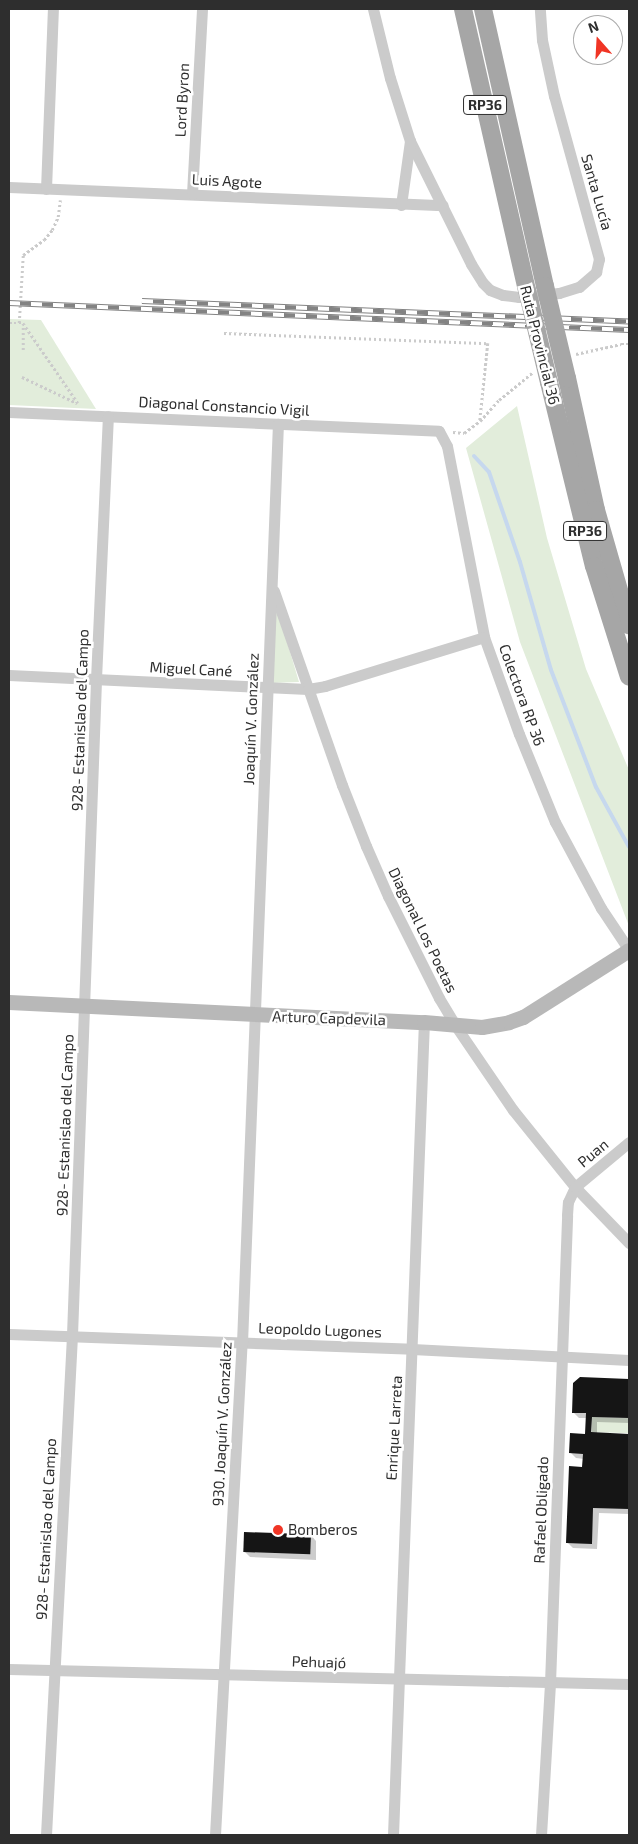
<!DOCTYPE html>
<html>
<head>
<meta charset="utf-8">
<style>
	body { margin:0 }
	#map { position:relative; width:638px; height:1844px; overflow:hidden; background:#fff; font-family:"Exo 2",sans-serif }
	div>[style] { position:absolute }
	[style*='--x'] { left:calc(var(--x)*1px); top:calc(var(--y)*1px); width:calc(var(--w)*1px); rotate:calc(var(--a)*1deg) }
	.green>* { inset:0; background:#e2eddb; transform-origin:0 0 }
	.shadow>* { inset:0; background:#0003 }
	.stream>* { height:4px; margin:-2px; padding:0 2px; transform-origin:2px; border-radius:2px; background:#c6d8ee }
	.building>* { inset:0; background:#151515; transform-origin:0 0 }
	.path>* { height:2.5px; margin-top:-1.25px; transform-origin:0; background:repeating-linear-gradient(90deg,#cbcbcb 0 2.5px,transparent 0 5px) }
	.street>* { height:11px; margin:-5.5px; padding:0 5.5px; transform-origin:5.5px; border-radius:5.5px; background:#cbcbcb }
	.secondary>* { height:15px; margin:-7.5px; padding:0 7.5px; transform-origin:7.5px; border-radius:7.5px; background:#b8b8b8 }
	.primary>* { height:18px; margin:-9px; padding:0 9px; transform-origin:9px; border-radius:9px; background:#a6a6a6 }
	.rail>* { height:5.5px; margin-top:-2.75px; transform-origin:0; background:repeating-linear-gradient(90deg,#fff 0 11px,#838383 0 22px); box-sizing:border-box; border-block:1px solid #838383 }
	.primary-bridge>* { height:18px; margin:-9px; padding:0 9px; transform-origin:9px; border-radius:9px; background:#a6a6a6 }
	.dots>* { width:14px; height:14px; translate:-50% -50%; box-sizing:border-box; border:2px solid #fff; border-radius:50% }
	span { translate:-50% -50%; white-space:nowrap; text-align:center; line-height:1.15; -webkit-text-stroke:5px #fff; paint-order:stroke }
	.shield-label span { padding:1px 4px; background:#fff; border:1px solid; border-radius:4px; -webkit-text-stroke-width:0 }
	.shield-label { font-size:14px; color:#2e2e2e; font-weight:700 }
	.street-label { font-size:15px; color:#2e2e2e }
	.poi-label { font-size:15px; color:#2e2e2e }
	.left { translate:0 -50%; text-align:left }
	.frame { position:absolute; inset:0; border:10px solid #2e2e2e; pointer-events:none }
	.north { position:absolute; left:573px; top:15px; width:50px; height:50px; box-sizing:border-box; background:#fff; border:1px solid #ababab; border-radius:50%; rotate:341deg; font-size:14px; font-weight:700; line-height:20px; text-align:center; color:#2e2e2e }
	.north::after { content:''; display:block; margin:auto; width:18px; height:22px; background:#f03525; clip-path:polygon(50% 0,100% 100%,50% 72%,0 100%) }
</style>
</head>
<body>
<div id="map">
	<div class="green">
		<i style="clip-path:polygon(9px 319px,41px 320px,96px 409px,9px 405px)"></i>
		<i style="clip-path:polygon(517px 406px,547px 538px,586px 669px,629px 770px,629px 926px,520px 642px,466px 448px)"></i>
		<i style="clip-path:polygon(274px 598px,299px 682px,270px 683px)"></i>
		<i style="left:592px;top:1417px;width:37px;height:15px;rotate:2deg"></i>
	</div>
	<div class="shadow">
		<i style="clip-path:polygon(580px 1378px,629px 1380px,629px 1423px,597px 1422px,597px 1434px,629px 1435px,629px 1514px,599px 1513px,597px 1549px,573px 1548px,567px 1542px,584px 1459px,576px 1458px,571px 1453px,587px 1435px,587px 1418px,579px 1418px,573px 1412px)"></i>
		<i style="clip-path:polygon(311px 1535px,316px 1541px,316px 1560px,250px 1557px,245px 1552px)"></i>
	</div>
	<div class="stream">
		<i style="--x:474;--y:456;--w:22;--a:47"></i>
		<i style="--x:489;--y:472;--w:95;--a:71"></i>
		<i style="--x:520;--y:562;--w:112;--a:74"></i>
		<i style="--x:551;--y:670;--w:125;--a:69"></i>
		<i style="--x:596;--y:787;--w:68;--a:61.2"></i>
	</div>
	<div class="building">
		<i style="clip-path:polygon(580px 1377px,629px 1379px,629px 1418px,592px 1417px,591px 1432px,629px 1434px,629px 1509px,593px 1508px,592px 1544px,566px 1543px,569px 1466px,582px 1467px,583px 1454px,569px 1453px,570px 1433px,585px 1434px,586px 1413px,572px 1413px,573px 1383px)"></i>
		<i style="left:244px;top:1532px;width:67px;height:20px;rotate:2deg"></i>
	</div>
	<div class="path">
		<i style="--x:9;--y:323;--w:14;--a:0"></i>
		<i style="--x:23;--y:323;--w:97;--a:55.5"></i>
		<i style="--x:19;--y:323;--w:68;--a:-86.6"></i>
		<i style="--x:23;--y:255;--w:26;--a:-36"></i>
		<i style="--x:44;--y:240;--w:13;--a:-51"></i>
		<i style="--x:52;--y:230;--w:14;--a:-65"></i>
		<i style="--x:58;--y:217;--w:17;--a:-83"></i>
		<i style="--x:224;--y:333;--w:264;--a:2.2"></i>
		<i style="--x:488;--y:343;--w:78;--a:95.9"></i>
		<i style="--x:23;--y:350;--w:25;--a:-90"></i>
		<i style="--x:576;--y:354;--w:46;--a:-12.5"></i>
		<i style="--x:621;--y:344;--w:8;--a:0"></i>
		<i style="--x:22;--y:377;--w:61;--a:25.3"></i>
		<i style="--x:453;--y:432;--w:11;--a:5"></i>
		<i style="--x:464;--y:433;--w:20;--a:-37"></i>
		<i style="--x:480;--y:421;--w:28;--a:-48"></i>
		<i style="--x:499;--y:400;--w:43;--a:-39.3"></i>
	</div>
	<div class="street">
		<i style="--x:373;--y:9;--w:71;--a:76.2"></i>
		<i style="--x:390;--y:78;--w:66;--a:72.4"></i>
		<i style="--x:410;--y:141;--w:137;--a:63.6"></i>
		<i style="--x:471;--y:264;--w:22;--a:58"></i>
		<i style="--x:483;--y:283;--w:10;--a:45"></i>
		<i style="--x:490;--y:290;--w:14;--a:21"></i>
		<i style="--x:503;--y:295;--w:16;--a:7"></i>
		<i style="--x:519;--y:297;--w:40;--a:-5.7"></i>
		<i style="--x:559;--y:293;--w:21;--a:-17"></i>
		<i style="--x:579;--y:287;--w:23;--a:-41"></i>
		<i style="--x:596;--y:272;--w:13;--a:-77"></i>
		<i style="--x:599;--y:259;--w:169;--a:-105.4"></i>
		<i style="--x:554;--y:96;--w:57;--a:-102.1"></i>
		<i style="--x:542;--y:40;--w:31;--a:-94"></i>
		<i style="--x:9;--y:187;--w:434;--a:2.4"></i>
		<i style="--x:46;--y:189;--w:180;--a:-87.8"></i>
		<i style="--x:192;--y:194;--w:185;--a:-86.9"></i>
		<i style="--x:401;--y:205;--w:65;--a:-82"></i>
		<i style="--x:9;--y:412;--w:430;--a:2.5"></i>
		<i style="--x:439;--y:431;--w:17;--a:62"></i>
		<i style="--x:447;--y:446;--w:195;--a:79"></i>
		<i style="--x:484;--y:637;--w:103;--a:70.2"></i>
		<i style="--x:519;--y:734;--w:95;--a:67.8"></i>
		<i style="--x:555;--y:822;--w:98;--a:61.9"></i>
		<i style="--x:601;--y:908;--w:50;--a:56.3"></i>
		<i style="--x:274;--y:591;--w:206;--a:70.7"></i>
		<i style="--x:342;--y:785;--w:66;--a:68.5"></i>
		<i style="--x:366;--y:846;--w:55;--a:66.3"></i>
		<i style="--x:388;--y:896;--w:114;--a:63.4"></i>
		<i style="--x:439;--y:998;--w:31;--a:59"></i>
		<i style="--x:455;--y:1025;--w:103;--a:55.7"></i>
		<i style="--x:513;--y:1110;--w:99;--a:51.2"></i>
		<i style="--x:575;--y:1187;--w:78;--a:46"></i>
		<i style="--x:9;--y:675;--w:299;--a:2.7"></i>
		<i style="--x:308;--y:689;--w:17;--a:-10"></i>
		<i style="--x:325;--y:686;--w:166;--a:-17.1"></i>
		<i style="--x:9;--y:1334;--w:403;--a:2.1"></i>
		<i style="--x:412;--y:1349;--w:217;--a:2.9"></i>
		<i style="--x:9;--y:1669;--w:620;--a:1.39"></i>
		<i style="--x:46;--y:1835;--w:501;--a:-87.02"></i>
		<i style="--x:72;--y:1335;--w:656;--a:-87.9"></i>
		<i style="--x:96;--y:679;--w:263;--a:-87.4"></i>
		<i style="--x:215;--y:1835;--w:493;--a:-86.9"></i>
		<i style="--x:242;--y:1343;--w:920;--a:-87.76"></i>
		<i style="--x:393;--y:1835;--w:814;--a:-87.82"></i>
		<i style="--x:541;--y:1835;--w:152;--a:-86.6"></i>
		<i style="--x:550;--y:1683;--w:468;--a:-87.9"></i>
		<i style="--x:567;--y:1215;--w:13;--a:-86"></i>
		<i style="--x:568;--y:1202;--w:17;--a:-65"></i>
		<i style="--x:575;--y:1187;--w:70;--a:-39.8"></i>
	</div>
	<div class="secondary">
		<i style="--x:9;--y:1002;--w:415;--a:2.8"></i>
		<i style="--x:424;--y:1022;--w:58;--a:4.9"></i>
		<i style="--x:482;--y:1027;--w:27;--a:-10"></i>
		<i style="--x:509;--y:1022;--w:15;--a:-20"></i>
		<i style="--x:523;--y:1017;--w:125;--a:-32.3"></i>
	</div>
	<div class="primary">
		<i style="--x:463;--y:9;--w:288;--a:77.2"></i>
		<i style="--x:483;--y:9;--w:284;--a:77.4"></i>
		<i style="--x:567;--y:378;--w:135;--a:77.6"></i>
		<i style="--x:596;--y:510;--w:120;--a:74"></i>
		<i style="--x:549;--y:382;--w:189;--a:76.3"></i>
		<i style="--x:594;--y:566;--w:116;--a:72.5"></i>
	</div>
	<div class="rail">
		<i style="--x:142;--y:301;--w:487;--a:2.4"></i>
		<i style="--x:9;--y:303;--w:621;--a:2.49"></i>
	</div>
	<div class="primary-bridge">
		<i style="--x:545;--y:286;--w:95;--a:76.6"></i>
		<i style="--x:527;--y:290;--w:95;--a:76.6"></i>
	</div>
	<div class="dots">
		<i style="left:278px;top:1530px;background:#f03525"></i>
	</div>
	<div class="shield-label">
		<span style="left:485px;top:105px">RP36</span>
		<span style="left:585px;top:531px">RP36</span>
	</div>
	<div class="street-label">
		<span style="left:182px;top:100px;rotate:-87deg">Lord Byron</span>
		<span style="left:227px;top:181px;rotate:3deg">Luis Agote</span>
		<span style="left:597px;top:192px;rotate:74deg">Santa Lucía</span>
		<span style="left:540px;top:345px;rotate:76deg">Ruta Provincial 36</span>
		<span style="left:224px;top:406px;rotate:3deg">Diagonal Constancio Vigil</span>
		<span style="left:191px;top:669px;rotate:3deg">Miguel Cané</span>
		<span style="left:522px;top:695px;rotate:70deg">Colectora RP 36</span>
		<span style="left:251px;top:719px;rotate:-88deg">Joaquín V. González</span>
		<span style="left:80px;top:720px;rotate:-88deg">928- Estanislao del Campo</span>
		<span style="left:423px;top:930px;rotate:64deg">Diagonal Los Poetas</span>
		<span style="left:329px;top:1018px;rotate:2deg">Arturo Capdevila</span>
		<span style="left:65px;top:1125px;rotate:-88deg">928- Estanislao del Campo</span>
		<span style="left:593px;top:1153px;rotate:-40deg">Puan</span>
		<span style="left:320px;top:1330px;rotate:2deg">Leopoldo Lugones</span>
		<span style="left:222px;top:1424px;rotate:-87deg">930. Joaquín V. González</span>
		<span style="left:394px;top:1428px;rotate:-87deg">Enrique Larreta</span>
		<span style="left:541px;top:1510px;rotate:-88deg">Rafael Obligado</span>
		<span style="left:46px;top:1529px;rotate:-87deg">928- Estanislao del Campo</span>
		<span style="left:319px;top:1662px;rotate:2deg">Pehuajó</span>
	</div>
	<div class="poi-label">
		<span class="left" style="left:288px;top:1530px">Bomberos</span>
	</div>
	<div class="frame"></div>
	<div class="north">N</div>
</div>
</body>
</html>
